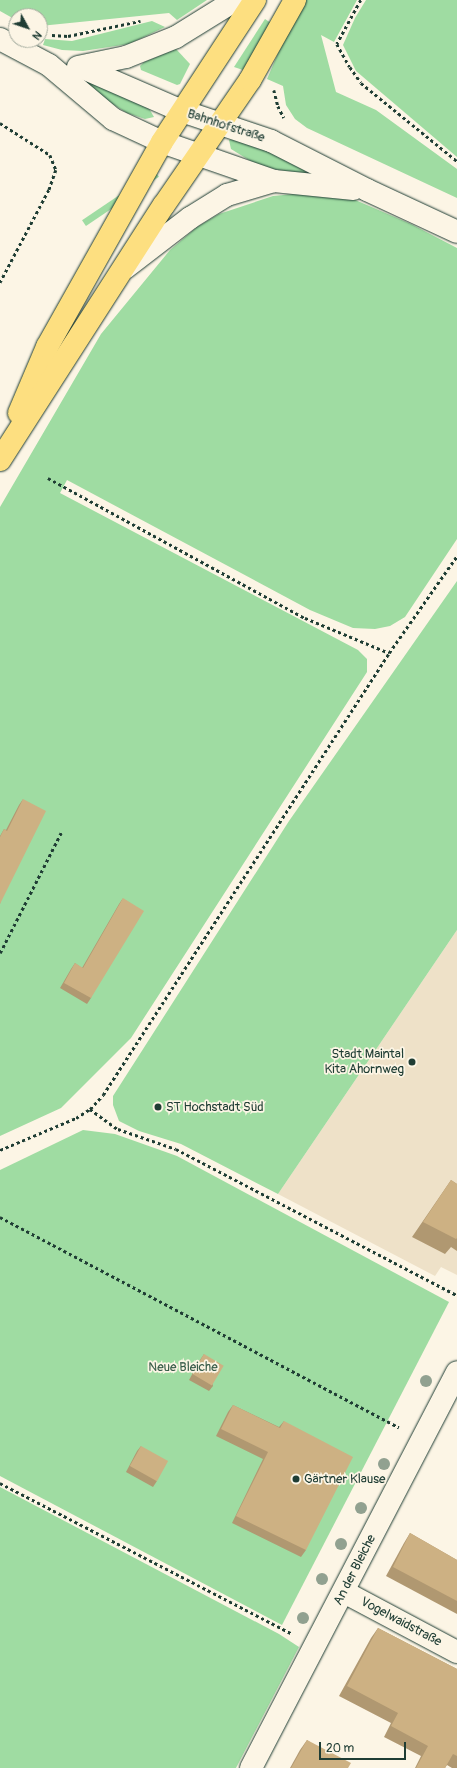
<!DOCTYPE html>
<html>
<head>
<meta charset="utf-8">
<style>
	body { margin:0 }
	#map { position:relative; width:457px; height:1768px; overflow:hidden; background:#fcf5e5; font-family:Pangolin,sans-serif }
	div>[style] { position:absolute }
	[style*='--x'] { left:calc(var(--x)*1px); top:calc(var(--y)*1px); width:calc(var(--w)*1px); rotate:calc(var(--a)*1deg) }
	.built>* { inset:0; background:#eee1c8 }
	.green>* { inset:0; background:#9fdca2; transform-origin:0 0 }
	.path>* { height:2.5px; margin-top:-1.25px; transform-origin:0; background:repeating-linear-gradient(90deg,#1f3d34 0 3px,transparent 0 6px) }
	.roads { filter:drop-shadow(0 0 1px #1f3d34) drop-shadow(0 0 1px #1f3d34) }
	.minor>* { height:22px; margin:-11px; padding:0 11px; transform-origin:11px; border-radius:11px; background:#fcf5e5 }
	.major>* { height:22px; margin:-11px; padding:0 11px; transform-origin:11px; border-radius:11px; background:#fddf80 }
	.trees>* { width:12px; height:12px; margin:-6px; border-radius:50%; background:#91a190 }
	.wall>* { inset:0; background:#b09871 }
	.building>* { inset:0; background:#cdb183; transform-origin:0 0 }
	.dots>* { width:11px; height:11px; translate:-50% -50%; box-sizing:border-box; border:2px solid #fcf5e5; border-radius:50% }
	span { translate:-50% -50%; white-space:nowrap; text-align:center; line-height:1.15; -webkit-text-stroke:3.5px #fcf5e5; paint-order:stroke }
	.street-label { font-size:13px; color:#1f3d34 }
	.poi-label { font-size:13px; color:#1f3d34 }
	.right { translate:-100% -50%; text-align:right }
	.left { translate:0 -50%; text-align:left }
	.park-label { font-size:13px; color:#395d4a }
	.north { position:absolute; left:8px; top:8px; width:40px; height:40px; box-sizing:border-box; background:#fcf5e5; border:1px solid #a4ab9e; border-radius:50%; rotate:130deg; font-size:11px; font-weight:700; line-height:16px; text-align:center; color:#1f3d34 }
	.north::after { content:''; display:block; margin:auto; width:14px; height:18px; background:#1f3d34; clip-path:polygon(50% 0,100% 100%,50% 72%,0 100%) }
	.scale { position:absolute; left:319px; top:1742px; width:87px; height:18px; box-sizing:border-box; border:2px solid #1f3d34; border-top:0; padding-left:5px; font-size:12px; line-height:14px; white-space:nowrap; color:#1f3d34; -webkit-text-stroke:3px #fcf5e5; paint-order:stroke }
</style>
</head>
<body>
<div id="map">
	<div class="built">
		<i style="clip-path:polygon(457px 930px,457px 1275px,441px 1267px,435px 1276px,278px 1194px)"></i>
	</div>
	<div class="green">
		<i style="clip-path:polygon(0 0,207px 0,177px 20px,169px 13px,40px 26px,40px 16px,16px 16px,16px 20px,0 11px)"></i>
		<i style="clip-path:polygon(306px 0,357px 0,334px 42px,321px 35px,336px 92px,376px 110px,457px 169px,457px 198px,307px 128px,295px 119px,286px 105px,283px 86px,267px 79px,279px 51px)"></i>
		<i style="clip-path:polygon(366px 0,457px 0,457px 157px,356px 71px,343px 45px,355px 18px)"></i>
		<i style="clip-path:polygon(265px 19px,271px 23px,243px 70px,234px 67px)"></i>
		<i style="clip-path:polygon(152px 21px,165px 27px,129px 44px,83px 51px,62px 50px,43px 45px,45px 39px,72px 41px)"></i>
		<i style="clip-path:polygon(176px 49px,190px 64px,180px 84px,177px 85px,141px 70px,140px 66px,144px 62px)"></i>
		<i style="clip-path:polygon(78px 77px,147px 105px,154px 117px,145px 119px,127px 113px,77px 82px)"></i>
		<i style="clip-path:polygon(234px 139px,250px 143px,303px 167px,306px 173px,303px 174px,260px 167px,231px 149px,229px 140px)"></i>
		<i style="left:155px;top:171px;width:7px;height:88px;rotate:56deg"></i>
		<i style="clip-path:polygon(304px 193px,346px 196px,411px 224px,457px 248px,457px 539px,405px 617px,390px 626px,375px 629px,353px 628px,310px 610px,67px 480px,60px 493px,358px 650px,367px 659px,367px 672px,131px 1038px,61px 1108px,0 1136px,0 507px,101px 334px,170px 250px,197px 227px,219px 214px,273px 196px)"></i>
		<i style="clip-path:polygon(457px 581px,457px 930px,278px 1194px,181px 1144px,139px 1131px,119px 1121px,113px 1105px,113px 1096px,289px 821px)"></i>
		<i style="clip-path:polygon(83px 1130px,115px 1134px,177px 1156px,449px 1302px,282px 1625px,0 1476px,0 1170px)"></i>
		<i style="clip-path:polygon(0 1487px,279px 1634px,299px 1647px,236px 1768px,0 1768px)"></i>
	</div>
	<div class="path">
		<i style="--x:361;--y:0;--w:50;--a:118.6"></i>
		<i style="--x:337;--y:44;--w:26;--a:61"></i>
		<i style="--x:350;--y:67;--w:19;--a:55"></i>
		<i style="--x:361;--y:83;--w:124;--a:39.1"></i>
		<i style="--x:52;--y:35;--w:16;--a:4"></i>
		<i style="--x:68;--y:36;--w:74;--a:-11.8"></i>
		<i style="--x:274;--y:90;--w:16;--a:76"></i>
		<i style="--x:278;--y:106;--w:13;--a:63"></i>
		<i style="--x:0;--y:123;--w:59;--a:32.6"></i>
		<i style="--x:50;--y:155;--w:16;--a:68"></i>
		<i style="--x:56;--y:170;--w:21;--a:109"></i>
		<i style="--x:49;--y:190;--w:105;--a:117.8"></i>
		<i style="--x:48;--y:478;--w:293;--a:28.6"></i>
		<i style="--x:305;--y:618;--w:91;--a:22.6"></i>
		<i style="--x:0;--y:953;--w:135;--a:-63.1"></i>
		<i style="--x:90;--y:1109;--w:34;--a:36"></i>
		<i style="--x:118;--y:1129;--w:61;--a:19"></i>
		<i style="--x:176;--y:1149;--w:317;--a:27.5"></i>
		<i style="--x:0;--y:1150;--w:82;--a:-22.8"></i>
		<i style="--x:76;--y:1118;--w:17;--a:-33"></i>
		<i style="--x:90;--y:1109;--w:19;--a:-47"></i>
		<i style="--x:103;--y:1095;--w:526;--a:-57.09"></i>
		<i style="--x:389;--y:653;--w:118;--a:-55"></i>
		<i style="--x:0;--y:1217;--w:451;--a:27.8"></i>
		<i style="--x:0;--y:1483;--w:329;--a:27.3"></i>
	</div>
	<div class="roads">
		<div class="minor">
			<i style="--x:0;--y:39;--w:55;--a:28"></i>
			<i style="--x:49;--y:65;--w:84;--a:40.2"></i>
			<i style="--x:113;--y:119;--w:54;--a:25.1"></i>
			<i style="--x:162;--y:142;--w:119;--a:19.2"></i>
			<i style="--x:274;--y:181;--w:80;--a:5.7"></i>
			<i style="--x:78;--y:67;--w:49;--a:-11.8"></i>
			<i style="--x:126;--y:57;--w:54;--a:-21.8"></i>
			<i style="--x:176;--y:37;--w:70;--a:-31.7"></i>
			<i style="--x:83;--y:68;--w:108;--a:23.5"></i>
			<i style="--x:182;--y:111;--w:94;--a:18.6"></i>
			<i style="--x:271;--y:141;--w:108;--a:27"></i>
			<i style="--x:367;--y:190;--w:99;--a:25"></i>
			<i style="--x:125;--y:268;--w:82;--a:-37.6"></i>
			<i style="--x:190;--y:218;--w:44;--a:-31.9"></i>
			<i style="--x:227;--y:195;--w:49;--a:-16.6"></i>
			<i style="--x:344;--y:1592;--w:128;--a:28"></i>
			<i style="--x:251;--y:1768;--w:446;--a:-62.5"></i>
		</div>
		<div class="major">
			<i style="--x:19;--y:413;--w:72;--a:-67"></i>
			<i style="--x:47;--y:347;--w:235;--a:-60.7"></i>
			<i style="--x:162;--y:142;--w:170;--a:-56.8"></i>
			<i style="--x:0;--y:460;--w:303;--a:-57.3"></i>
			<i style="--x:164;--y:205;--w:152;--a:-55.5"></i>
			<i style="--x:250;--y:80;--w:92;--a:-60.6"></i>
		</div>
	</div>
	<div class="trees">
		<i style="left:426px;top:1381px"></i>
		<i style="left:384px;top:1464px"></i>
		<i style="left:361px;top:1508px"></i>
		<i style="left:341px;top:1544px"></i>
		<i style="left:322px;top:1579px"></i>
		<i style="left:303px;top:1618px"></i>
	</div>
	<div class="wall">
		<i style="clip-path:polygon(23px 799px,0 904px,0 836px,4px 829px,6px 830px,19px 805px)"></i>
		<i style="clip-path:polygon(123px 898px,91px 998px,87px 1004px,60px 988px,71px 969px,75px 963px,82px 968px,119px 904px)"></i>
		<i style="clip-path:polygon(451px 1180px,457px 1184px,457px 1251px,451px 1247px,445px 1254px,412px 1237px)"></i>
		<i style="clip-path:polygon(204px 1354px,213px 1386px,209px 1391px,189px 1380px,200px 1360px)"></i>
		<i style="clip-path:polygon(233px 1405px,279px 1427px,284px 1421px,306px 1550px,301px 1557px,232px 1523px,263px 1459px,216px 1436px,228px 1412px)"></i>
		<i style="clip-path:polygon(141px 1446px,157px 1481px,153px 1487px,126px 1472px,137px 1451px)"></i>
		<i style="clip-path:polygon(410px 1533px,457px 1560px,457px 1614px,386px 1576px,404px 1543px)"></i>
		<i style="clip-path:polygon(378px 1628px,457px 1669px,457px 1768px,452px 1768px,447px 1765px,445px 1768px,415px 1768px,421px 1756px,384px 1737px,391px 1723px,339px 1696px,371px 1638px)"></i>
		<i style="clip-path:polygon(307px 1740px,348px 1768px,290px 1768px,300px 1750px)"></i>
	</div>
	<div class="building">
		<i style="clip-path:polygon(23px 799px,46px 811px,0 904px,0 837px,4px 829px,7px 831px)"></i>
		<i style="clip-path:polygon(123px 898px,144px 911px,91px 998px,64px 983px,75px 963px,83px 968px)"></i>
		<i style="clip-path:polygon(451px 1180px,457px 1184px,457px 1238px,456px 1239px,423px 1222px)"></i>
		<i style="left:204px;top:1354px;width:23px;height:23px;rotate:31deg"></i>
		<i style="clip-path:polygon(233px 1405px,280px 1428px,284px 1421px,353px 1457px,306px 1550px,236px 1516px,268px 1452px,221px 1429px)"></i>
		<i style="left:141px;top:1446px;width:31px;height:23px;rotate:29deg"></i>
		<i style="clip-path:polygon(410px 1533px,457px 1560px,457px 1601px,393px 1567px)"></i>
		<i style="clip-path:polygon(378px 1628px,457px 1669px,457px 1756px,453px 1754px,445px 1768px,416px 1768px,428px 1746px,391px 1726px,398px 1713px,347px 1686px)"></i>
		<i style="clip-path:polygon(307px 1740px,351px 1763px,348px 1768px,291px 1768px)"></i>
	</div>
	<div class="dots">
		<i style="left:412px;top:1062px;background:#1f3d34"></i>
		<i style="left:158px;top:1107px;background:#1f3d34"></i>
		<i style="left:296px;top:1479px;background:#1f3d34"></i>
	</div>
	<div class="street-label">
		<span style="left:226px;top:126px;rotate:18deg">Bahnhofstraße</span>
		<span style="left:355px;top:1570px;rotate:-63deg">An der Bleiche</span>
		<span style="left:401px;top:1622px;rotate:28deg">Vogelwaidstraße</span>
	</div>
	<div class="poi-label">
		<span class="right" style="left:404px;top:1062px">Stadt Maintal<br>Kita Ahornweg</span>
		<span class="left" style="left:166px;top:1107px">ST Hochstadt Süd</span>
		<span class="left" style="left:304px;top:1479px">Gärtner Klause</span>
	</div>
	<div class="park-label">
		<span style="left:183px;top:1367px">Neue Bleiche</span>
	</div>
	<div class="north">N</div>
	<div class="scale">20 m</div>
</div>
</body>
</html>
